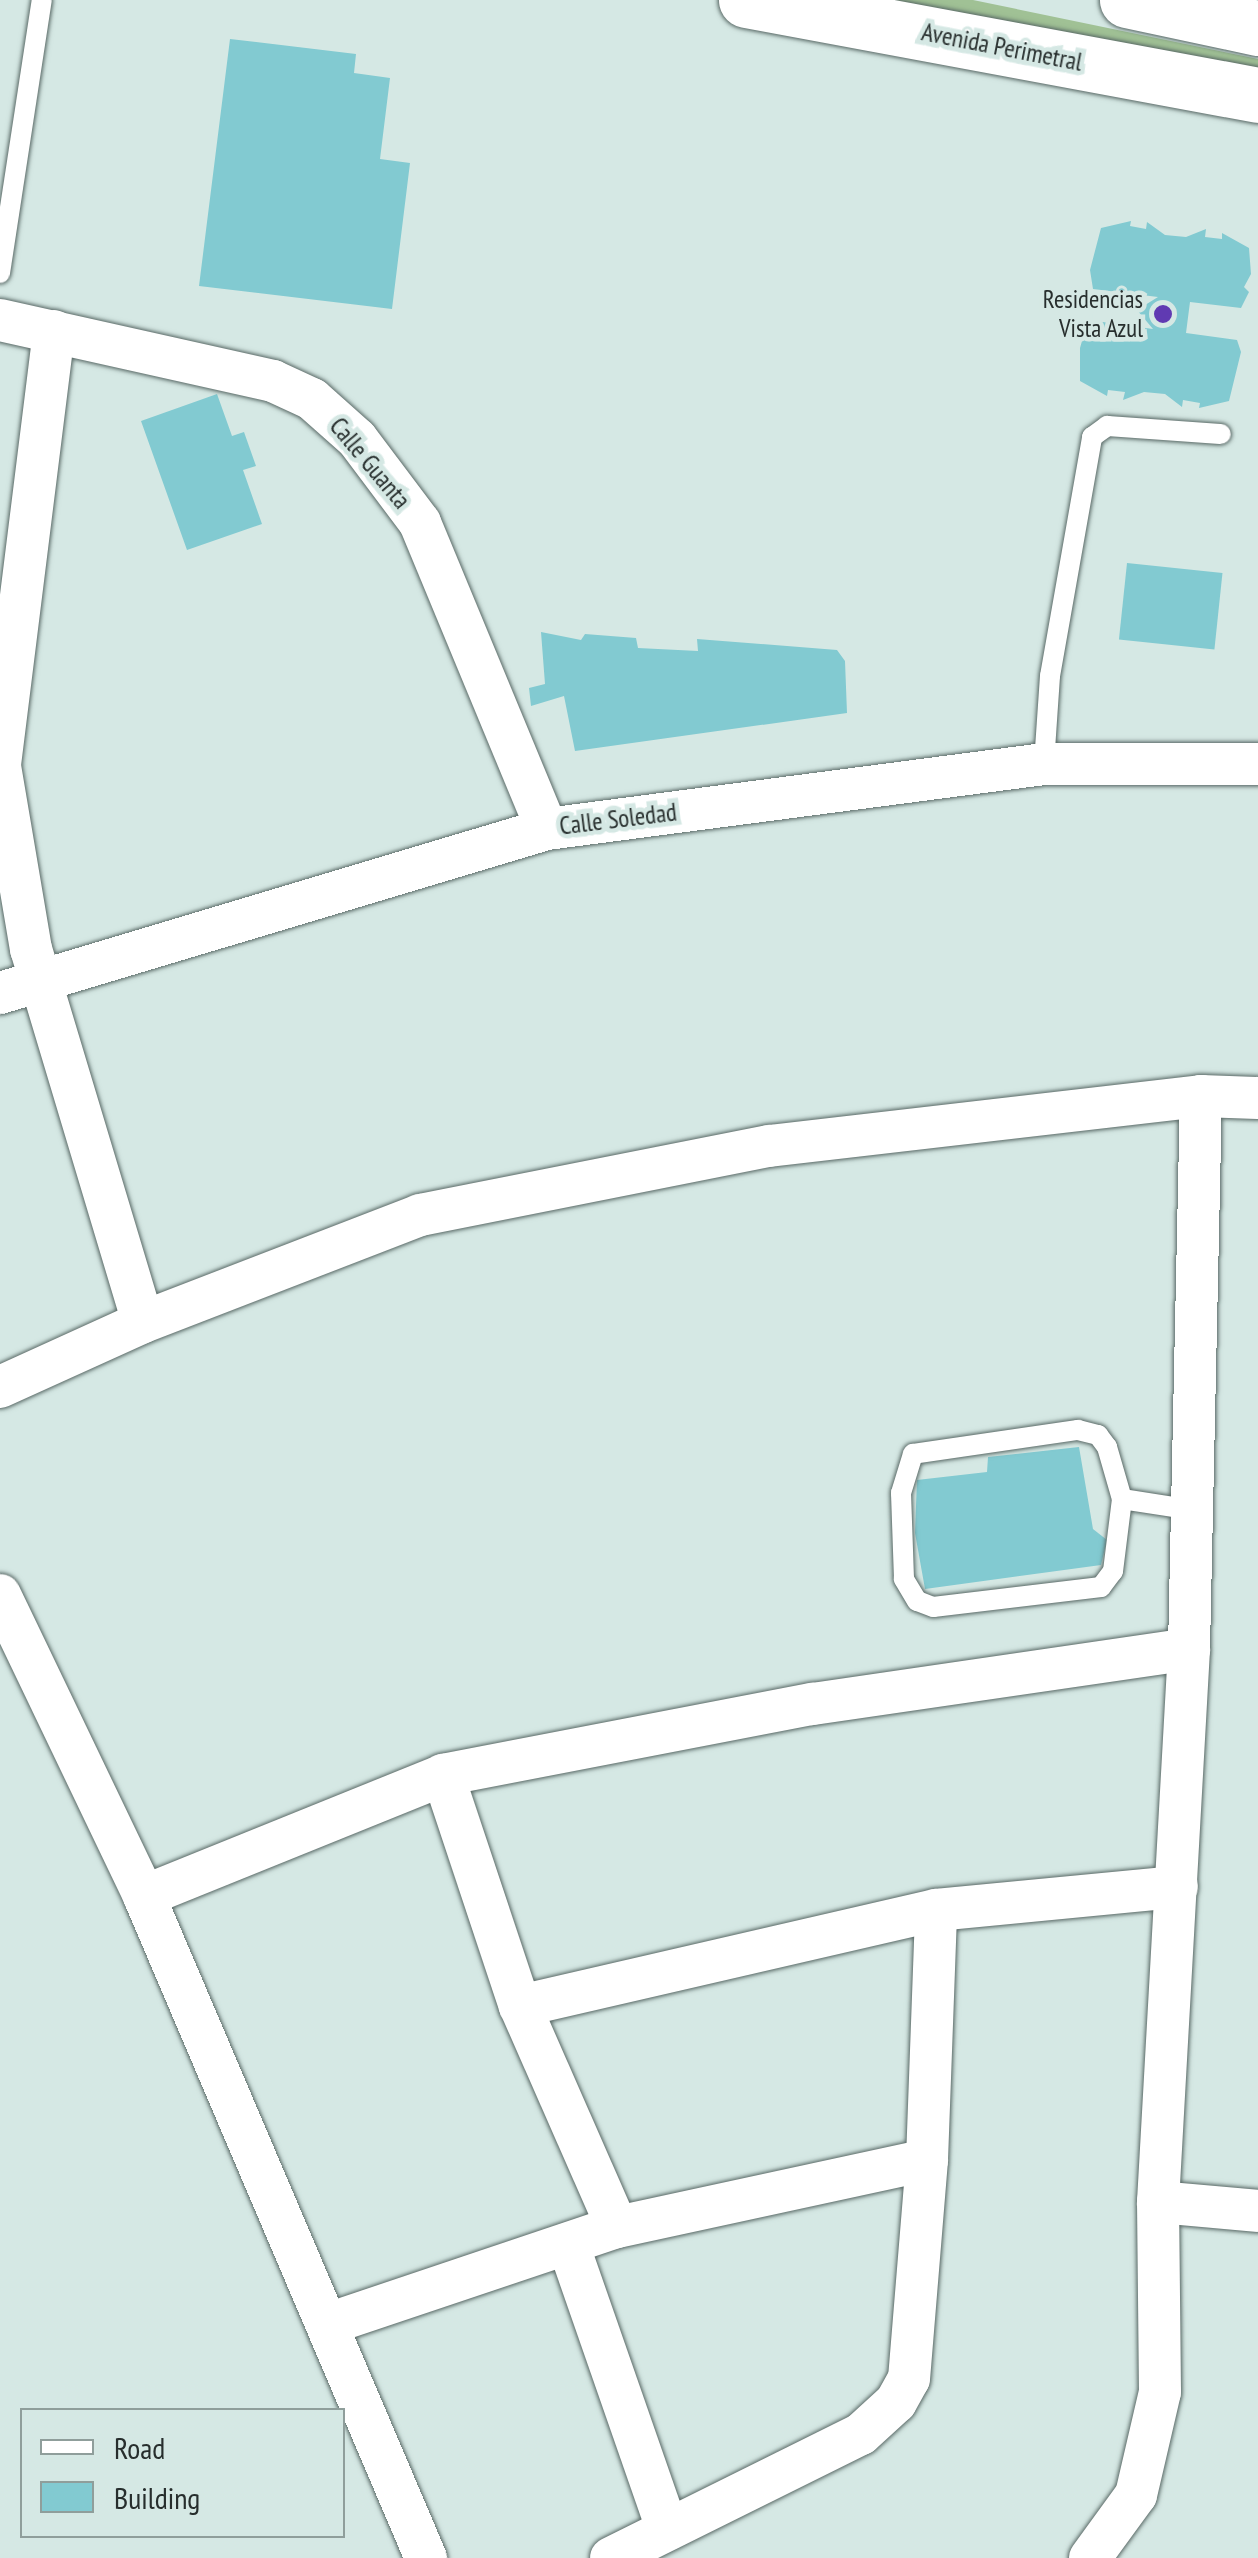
<!DOCTYPE html>
<html>
<head>
<meta charset="utf-8">
<style>
	body { margin:0 }
	#map { position:relative; width:1258px; height:2558px; overflow:hidden; background:#d5e8e4; font-family:"PT Sans Narrow",sans-serif }
	div>[style] { position:absolute }
	[style*='--x'] { left:calc(var(--x)*1px); top:calc(var(--y)*1px); width:calc(var(--w)*1px); rotate:calc(var(--a)*1deg) }
	.green>* { inset:0; background:#a0c195 }
	.building>* { inset:0; background:#82cad1; transform-origin:0 0 }
	.roads { filter:drop-shadow(0 0 2px #596966) drop-shadow(0 0 2px #596966) }
	.lane>* { height:20px; margin:-10px; padding:0 10px; transform-origin:10px; border-radius:10px; background:#fff }
	.street>* { height:42px; margin:-21px; padding:0 21px; transform-origin:21px; border-radius:21px; background:#fff }
	.primary>* { height:55px; margin:-27.5px; padding:0 27.5px; transform-origin:27.5px; border-radius:27.5px; background:#fff }
	.dots>* { width:28px; height:28px; translate:-50% -50%; box-sizing:border-box; border:5px solid #d5e8e4; border-radius:50% }
	span { translate:-50% -50%; white-space:nowrap; text-align:center; line-height:1.15; -webkit-text-stroke:9px #d5e8e4; paint-order:stroke }
	.street-label { font-size:25px; color:#272e2d }
	.poi-label { font-size:25px; color:#272e2d }
	.right { translate:-100% -50%; text-align:right }
	.legend { position:absolute; left:20px; top:2408px; width:325px; height:130px; box-sizing:border-box; background:#d5e8e4; border:2px solid #8f9e9b; margin:0; padding:12px 18px; list-style:none; font-size:30px; color:#272e2d }
	.legend li { display:flex; align-items:center; gap:20px; height:50px }
	.legend b { width:50px; border:2px solid #8f9e9b }
</style>
</head>
<body>
<div id="map">
	<div class="green">
		<i style="clip-path:polygon(834px 0,973px 0,1258px 59px,1258px 85px)"></i>
	</div>
	<div class="building">
		<i style="clip-path:polygon(230px 39px,356px 54px,354px 73px,390px 78px,380px 159px,410px 163px,392px 309px,199px 286px)"></i>
		<i style="clip-path:polygon(1131px 221px,1130px 226px,1146px 229px,1147px 222px,1165px 235px,1186px 237px,1206px 229px,1205px 237px,1222px 239px,1222px 233px,1249px 248px,1251px 274px,1244px 287px,1249px 292px,1241px 308px,1190px 302px,1186px 333px,1237px 340px,1241px 352px,1229px 401px,1199px 408px,1200px 403px,1183px 400px,1182px 407px,1165px 394px,1144px 392px,1123px 400px,1125px 392px,1108px 390px,1107px 396px,1080px 381px,1080px 348px,1088px 320px,1153px 329px,1137px 310px,1158px 297px,1093px 289px,1090px 270px,1101px 228px)"></i>
		<i style="clip-path:polygon(217px 394px,232px 436px,244px 432px,256px 466px,243px 470px,262px 524px,187px 550px,141px 421px)"></i>
		<i style="left:1127px;top:563px;width:96px;height:77px;rotate:6deg"></i>
		<i style="clip-path:polygon(541px 632px,581px 640px,585px 634px,636px 638px,638px 648px,698px 651px,697px 639px,837px 650px,845px 661px,847px 713px,575px 751px,564px 696px,531px 706px,529px 688px,545px 684px)"></i>
		<i style="clip-path:polygon(1079px 1447px,1093px 1529px,1107px 1540px,1101px 1565px,925px 1589px,915px 1533px,917px 1480px,987px 1472px,988px 1457px)"></i>
	</div>
	<div class="roads">
		<div class="lane">
			<i style="--x:0;--y:273;--w:276;--a:-81.3"></i>
			<i style="--x:1044;--y:764;--w:88;--a:-86.1"></i>
			<i style="--x:1050;--y:676;--w:243;--a:-80"></i>
			<i style="--x:1092;--y:437;--w:19;--a:-36"></i>
			<i style="--x:1107;--y:426;--w:114;--a:4"></i>
			<i style="--x:1078;--y:1430;--w:21;--a:14"></i>
			<i style="--x:1098;--y:1435;--w:15;--a:53"></i>
			<i style="--x:1107;--y:1447;--w:54;--a:73.9"></i>
			<i style="--x:1122;--y:1499;--w:73;--a:97.1"></i>
			<i style="--x:1113;--y:1571;--w:20;--a:127"></i>
			<i style="--x:1101;--y:1587;--w:169;--a:173.2"></i>
			<i style="--x:933;--y:1607;--w:17;--a:-159"></i>
			<i style="--x:917;--y:1601;--w:26;--a:-121"></i>
			<i style="--x:904;--y:1579;--w:86;--a:-92"></i>
			<i style="--x:901;--y:1493;--w:41;--a:-72.9"></i>
			<i style="--x:913;--y:1454;--w:167;--a:-8.3"></i>
			<i style="--x:1122;--y:1499;--w:71;--a:8.9"></i>
		</div>
		<div class="street">
			<i style="--x:0;--y:320;--w:280;--a:12.6"></i>
			<i style="--x:273;--y:381;--w:43;--a:24.8"></i>
			<i style="--x:312;--y:399;--w:60;--a:41.6"></i>
			<i style="--x:357;--y:439;--w:105;--a:53.1"></i>
			<i style="--x:420;--y:523;--w:331;--a:67.5"></i>
			<i style="--x:54;--y:331;--w:438;--a:97.1"></i>
			<i style="--x:0;--y:766;--w:186;--a:80.4"></i>
			<i style="--x:31;--y:949;--w:389;--a:73.3"></i>
			<i style="--x:0;--y:993;--w:571;--a:-16.69"></i>
			<i style="--x:547;--y:829;--w:501;--a:-7.45"></i>
			<i style="--x:1044;--y:764;--w:214;--a:0"></i>
			<i style="--x:0;--y:1387;--w:157;--a:-24.4"></i>
			<i style="--x:143;--y:1322;--w:297;--a:-21.1"></i>
			<i style="--x:420;--y:1215;--w:356;--a:-11.2"></i>
			<i style="--x:769;--y:1146;--w:435;--a:-6.6"></i>
			<i style="--x:1201;--y:1096;--w:57;--a:2"></i>
			<i style="--x:0;--y:1595;--w:334;--a:64.4"></i>
			<i style="--x:144;--y:1896;--w:720;--a:66.93"></i>
			<i style="--x:443;--y:1775;--w:243;--a:71.6"></i>
			<i style="--x:520;--y:2006;--w:241;--a:66.3"></i>
			<i style="--x:144;--y:1896;--w:323;--a:-22"></i>
			<i style="--x:443;--y:1775;--w:377;--a:-10.9"></i>
			<i style="--x:813;--y:1704;--w:380;--a:-8.3"></i>
			<i style="--x:520;--y:2006;--w:427;--a:-13"></i>
			<i style="--x:936;--y:1910;--w:242;--a:-5.5"></i>
			<i style="--x:1158;--y:2202;--w:100;--a:5.1"></i>
			<i style="--x:568;--y:2244;--w:302;--a:70.8"></i>
			<i style="--x:331;--y:2323;--w:302;--a:-18.6"></i>
			<i style="--x:617;--y:2227;--w:317;--a:-12.2"></i>
			<i style="--x:611;--y:2558;--w:279;--a:-26.4"></i>
			<i style="--x:861;--y:2434;--w:47;--a:-42.4"></i>
			<i style="--x:896;--y:2402;--w:26;--a:-61"></i>
			<i style="--x:909;--y:2379;--w:220;--a:-85.3"></i>
			<i style="--x:927;--y:2160;--w:250;--a:-87.9"></i>
			<i style="--x:1090;--y:2558;--w:78;--a:-53.9"></i>
			<i style="--x:1136;--y:2495;--w:106;--a:-76.9"></i>
			<i style="--x:1160;--y:2392;--w:190;--a:-90.6"></i>
			<i style="--x:1158;--y:2202;--w:554;--a:-86.79"></i>
			<i style="--x:1189;--y:1649;--w:553;--a:-88.76"></i>
		</div>
		<div class="primary">
			<i style="--x:746;--y:0;--w:521;--a:10.51"></i>
			<i style="--x:1127;--y:0;--w:134;--a:12.1"></i>
		</div>
	</div>
	<div class="dots">
		<i style="left:1163px;top:314px;background:#603ab2"></i>
	</div>
	<div class="street-label">
		<span style="left:1002px;top:47px;rotate:11deg">Avenida Perimetral</span>
		<span style="left:370px;top:463px;rotate:50deg">Calle Guanta</span>
		<span style="left:618px;top:819px;rotate:-7deg">Calle Soledad</span>
	</div>
	<div class="poi-label">
		<span class="right" style="left:1143px;top:314px">Residencias<br>Vista Azul</span>
	</div>
	<ul class="legend">
	<li><b style="height:12px;background:#fff"></b>Road</li>
	<li><b style="height:28px;background:#82cad1"></b>Building</li>
	</ul>
</div>
</body>
</html>
